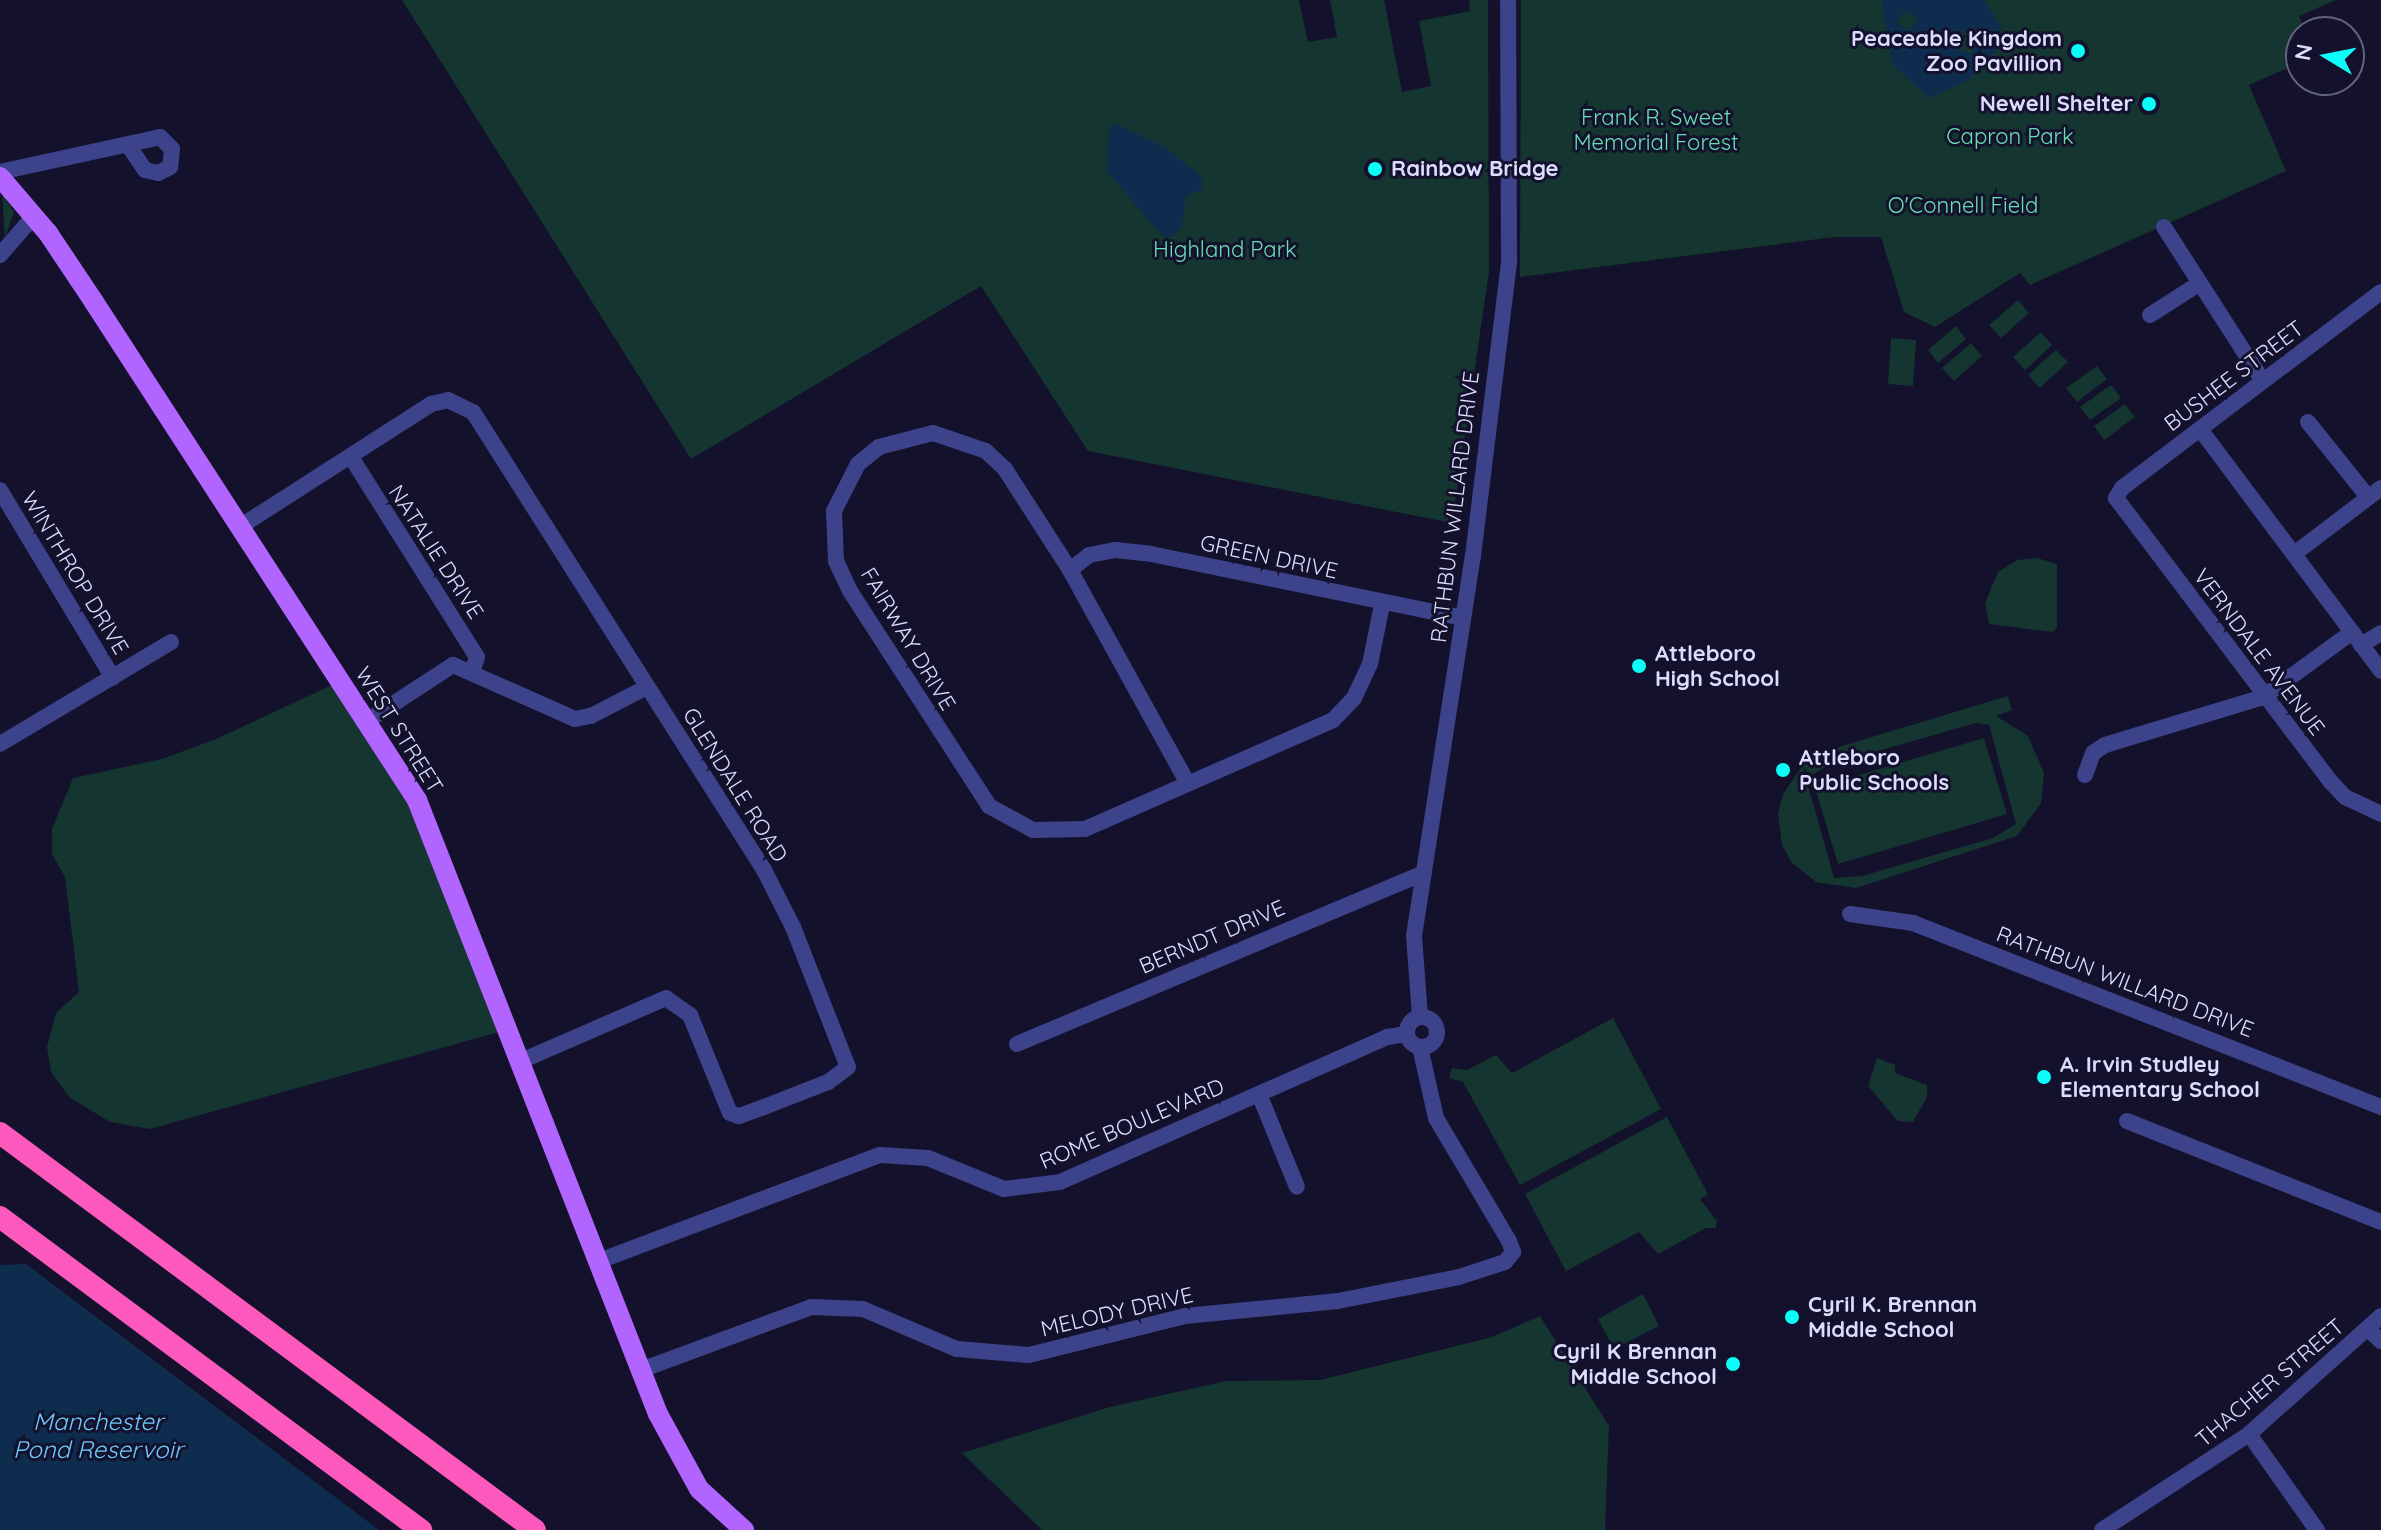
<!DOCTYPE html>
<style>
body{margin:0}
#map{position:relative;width:2381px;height:1530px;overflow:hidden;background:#13112b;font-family:Quicksand,sans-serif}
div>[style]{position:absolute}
.green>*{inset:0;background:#143530}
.water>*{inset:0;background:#0e2d4e}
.minor>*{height:16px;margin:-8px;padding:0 8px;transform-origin:8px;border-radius:8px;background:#3d438a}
.minor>.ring{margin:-8px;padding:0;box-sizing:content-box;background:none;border:16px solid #3d438a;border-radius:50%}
.major>*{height:20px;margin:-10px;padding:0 10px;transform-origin:10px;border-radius:10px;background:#b264fe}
.highway>*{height:22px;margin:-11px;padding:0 11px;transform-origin:11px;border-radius:11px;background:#fd58bb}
.dots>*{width:22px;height:22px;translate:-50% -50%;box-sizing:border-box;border:4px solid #13112b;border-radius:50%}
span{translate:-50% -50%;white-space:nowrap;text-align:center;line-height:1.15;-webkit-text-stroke:6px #13112b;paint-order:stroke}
.poi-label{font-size:22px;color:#dcdcff;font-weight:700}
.right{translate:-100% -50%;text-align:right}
.left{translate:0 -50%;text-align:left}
.park-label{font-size:22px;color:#67e0b3}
.street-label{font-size:22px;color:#dcdcff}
.water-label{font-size:24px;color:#6bcbfe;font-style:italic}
.north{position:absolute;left:2285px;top:16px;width:80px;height:80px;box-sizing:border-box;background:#13112b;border:2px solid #636280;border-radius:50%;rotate:280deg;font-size:22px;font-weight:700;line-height:32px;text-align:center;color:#dcdcff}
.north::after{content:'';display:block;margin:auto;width:28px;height:36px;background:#0afdf8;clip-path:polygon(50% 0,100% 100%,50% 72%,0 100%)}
</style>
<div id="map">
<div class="green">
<i style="clip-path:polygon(402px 0,1299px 0,1308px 42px,1337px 37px,1330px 0,1384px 0,1402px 92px,1431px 86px,1419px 21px,1470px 11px,1469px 0,1488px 0,1489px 272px,1452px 523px,1088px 451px,981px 286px,691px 459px)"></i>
<i style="clip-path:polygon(1521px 0,2336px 0,2299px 16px,2305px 32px,2301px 62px,2249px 85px,2286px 171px,2030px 285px,2020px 273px,1935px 327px,1904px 312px,1881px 237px,1834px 237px,1520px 277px)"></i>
<i style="clip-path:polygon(2px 193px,14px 212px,5px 238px)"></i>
<i style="clip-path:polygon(2018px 300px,2029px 313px,2001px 338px,1989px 325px)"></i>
<i style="clip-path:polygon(1956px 326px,1966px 339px,1938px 363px,1928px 350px)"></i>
<i style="clip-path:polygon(2041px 332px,2052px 345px,2025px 370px,2013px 357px)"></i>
<i style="clip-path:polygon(1891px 338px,1916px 340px,1913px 386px,1888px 384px)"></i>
<i style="clip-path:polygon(1971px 343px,1982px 356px,1954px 381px,1942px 368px)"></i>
<i style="clip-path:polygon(2056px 350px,2068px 362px,2040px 388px,2028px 375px)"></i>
<i style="clip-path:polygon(2097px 366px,2107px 379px,2077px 402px,2066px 388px)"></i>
<i style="clip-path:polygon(2111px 385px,2121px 398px,2090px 420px,2080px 407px)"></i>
<i style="clip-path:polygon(2125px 404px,2135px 417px,2104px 440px,2094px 426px)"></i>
<i style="clip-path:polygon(2037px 558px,2057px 564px,2057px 627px,2053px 632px,1989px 624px,1985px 603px,1998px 572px,2017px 560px)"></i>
<i style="clip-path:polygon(332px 685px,405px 792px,499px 1032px,150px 1129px,110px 1122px,69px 1097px,51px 1072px,47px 1047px,56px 1013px,79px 992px,65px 877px,52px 854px,52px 829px,73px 778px,162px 759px,216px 739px)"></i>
<i style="clip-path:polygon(evenodd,2008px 696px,2012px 710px,1996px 716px,2028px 736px,2044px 773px,2041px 803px,2017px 836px,1856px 888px,1816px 882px,1792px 863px,1782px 845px,1778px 814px,1783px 794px,1801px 768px,1799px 759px,2008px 696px,1976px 723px,1989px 725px,2016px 824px,1993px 838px,1862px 876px,1834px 878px,1806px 778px,1829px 765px,1976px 723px)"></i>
<i style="clip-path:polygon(1984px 738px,2007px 814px,1838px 864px,1815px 788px)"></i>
<i style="clip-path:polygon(1613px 1018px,1661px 1109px,1520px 1185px,1463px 1082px,1449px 1078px,1452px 1068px,1467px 1070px,1496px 1055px,1512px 1073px)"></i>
<i style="clip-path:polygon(1877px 1058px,1895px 1065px,1895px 1073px,1927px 1085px,1927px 1097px,1913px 1122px,1898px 1121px,1868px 1086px)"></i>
<i style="clip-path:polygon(1667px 1117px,1708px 1194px,1700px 1199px,1717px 1221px,1716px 1228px,1706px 1228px,1658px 1254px,1639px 1232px,1566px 1271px,1525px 1194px)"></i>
<i style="clip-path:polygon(1643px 1294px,1659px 1326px,1614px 1349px,1598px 1319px)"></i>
<i style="clip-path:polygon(1540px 1316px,1609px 1426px,1605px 1530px,1042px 1530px,962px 1453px,1110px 1407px,1226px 1381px,1320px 1380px,1492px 1337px)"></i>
</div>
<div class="water">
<i style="clip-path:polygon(evenodd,1881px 0,1984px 0,2001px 26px,1995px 51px,1968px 81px,1929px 98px,1893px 65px,1881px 0,1904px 11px,1917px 18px,1910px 32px,1897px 23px,1904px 11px,1881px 0,1961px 30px,1978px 36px,1971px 54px,1955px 48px,1961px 30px)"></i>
<i style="clip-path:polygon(1115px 123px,1166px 148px,1203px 178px,1201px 190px,1186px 196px,1182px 226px,1175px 235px,1165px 237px,1156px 229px,1107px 171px,1109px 130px)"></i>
<i style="clip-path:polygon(26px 1264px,379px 1530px,0 1530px,0 1265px)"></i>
</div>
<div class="minor">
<i style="left:0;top:172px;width:164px;rotate:-12.3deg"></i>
<i style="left:160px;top:137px;width:17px;rotate:45deg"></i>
<i style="left:172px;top:149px;width:18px;rotate:96deg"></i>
<i style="left:170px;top:167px;width:13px;rotate:153deg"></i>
<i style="left:158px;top:173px;width:13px;rotate:-167deg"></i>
<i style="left:145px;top:170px;width:27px;rotate:-124deg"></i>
<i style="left:2164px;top:227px;width:183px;rotate:57.3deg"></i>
<i style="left:0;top:255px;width:52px;rotate:-48.9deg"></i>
<i style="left:2381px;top:292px;width:325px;rotate:142.9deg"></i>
<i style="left:2122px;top:488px;width:12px;rotate:121deg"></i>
<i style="left:2116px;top:498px;width:356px;rotate:52.9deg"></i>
<i style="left:2331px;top:782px;width:21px;rotate:47deg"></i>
<i style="left:2345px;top:797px;width:40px;rotate:25deg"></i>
<i style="left:2150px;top:315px;width:59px;rotate:-32.6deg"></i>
<i style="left:2308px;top:422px;width:96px;rotate:51.3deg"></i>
<i style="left:2200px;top:429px;width:302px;rotate:53.2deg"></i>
<i style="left:351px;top:457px;width:236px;rotate:57.8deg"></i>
<i style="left:477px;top:657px;width:16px;rotate:108deg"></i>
<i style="left:0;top:490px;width:219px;rotate:59deg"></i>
<i style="left:241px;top:526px;width:226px;rotate:-32.7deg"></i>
<i style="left:431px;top:404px;width:17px;rotate:-13deg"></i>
<i style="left:448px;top:400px;width:28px;rotate:26deg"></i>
<i style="left:473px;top:412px;width:543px;rotate:57.57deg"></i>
<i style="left:764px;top:870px;width:64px;rotate:63deg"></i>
<i style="left:793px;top:927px;width:150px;rotate:68.6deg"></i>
<i style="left:848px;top:1067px;width:25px;rotate:143deg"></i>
<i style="left:828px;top:1082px;width:69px;rotate:158.7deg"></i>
<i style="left:764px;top:1107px;width:27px;rotate:160deg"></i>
<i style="left:739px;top:1116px;width:9px;rotate:-162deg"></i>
<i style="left:730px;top:1113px;width:106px;rotate:-112.2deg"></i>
<i style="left:690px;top:1015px;width:29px;rotate:-145deg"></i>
<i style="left:666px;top:998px;width:158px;rotate:156.5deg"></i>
<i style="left:2294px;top:554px;width:109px;rotate:-37.2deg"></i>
<i style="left:1070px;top:570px;width:24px;rotate:-38deg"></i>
<i style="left:1089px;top:555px;width:26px;rotate:-11deg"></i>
<i style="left:1115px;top:550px;width:36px;rotate:6deg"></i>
<i style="left:1151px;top:554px;width:318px;rotate:11.6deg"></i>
<i style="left:2361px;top:645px;width:23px;rotate:-31deg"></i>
<i style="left:367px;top:721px;width:103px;rotate:-33.1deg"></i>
<i style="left:453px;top:665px;width:133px;rotate:23.9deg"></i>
<i style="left:575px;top:719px;width:16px;rotate:-11deg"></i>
<i style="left:591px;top:716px;width:63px;rotate:-27.4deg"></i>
<i style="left:0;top:744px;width:199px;rotate:-30.8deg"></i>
<i style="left:2085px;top:775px;width:23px;rotate:-70deg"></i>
<i style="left:2093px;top:753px;width:14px;rotate:-34deg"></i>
<i style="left:2105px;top:745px;width:165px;rotate:-16.9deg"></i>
<i style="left:2263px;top:697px;width:110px;rotate:-36.1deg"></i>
<i style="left:1187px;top:782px;width:242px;rotate:-118.9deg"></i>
<i style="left:1070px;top:570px;width:120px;rotate:-122.8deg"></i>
<i style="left:1005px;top:469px;width:26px;rotate:-137deg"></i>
<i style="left:986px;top:451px;width:56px;rotate:-161.2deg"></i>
<i style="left:933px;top:433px;width:56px;rotate:165.5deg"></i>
<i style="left:879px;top:447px;width:27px;rotate:141deg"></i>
<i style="left:858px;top:464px;width:53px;rotate:117.1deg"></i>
<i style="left:834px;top:511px;width:50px;rotate:87.7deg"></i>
<i style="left:836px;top:561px;width:33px;rotate:65deg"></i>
<i style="left:850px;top:591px;width:256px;rotate:57.1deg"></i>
<i style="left:989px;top:806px;width:50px;rotate:28.6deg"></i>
<i style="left:1033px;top:830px;width:52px;rotate:-1.1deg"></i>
<i style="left:1085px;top:829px;width:271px;rotate:-23.7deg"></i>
<i style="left:1333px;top:720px;width:30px;rotate:-46deg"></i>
<i style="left:1354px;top:698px;width:38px;rotate:-65deg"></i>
<i style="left:1370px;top:664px;width:60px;rotate:-78.5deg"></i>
<i style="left:1850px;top:914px;width:64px;rotate:8.1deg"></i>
<i style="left:1913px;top:923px;width:503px;rotate:21.46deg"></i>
<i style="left:1420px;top:1017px;width:81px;rotate:-94.2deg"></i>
<i style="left:1414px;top:936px;width:385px;rotate:-81.2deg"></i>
<i style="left:1473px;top:556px;width:297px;rotate:-83deg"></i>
<i style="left:1509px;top:261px;width:261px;rotate:-90.2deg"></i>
<i class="ring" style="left:1407px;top:1017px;width:14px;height:14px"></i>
<i style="left:1017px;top:1044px;width:441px;rotate:-22.8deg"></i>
<i style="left:1259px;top:1094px;width:100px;rotate:67.8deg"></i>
<i style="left:2127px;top:1121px;width:273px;rotate:21.7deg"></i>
<i style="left:599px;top:1261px;width:300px;rotate:-20.7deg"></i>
<i style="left:880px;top:1155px;width:48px;rotate:3.6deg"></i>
<i style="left:928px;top:1158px;width:82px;rotate:22.2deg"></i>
<i style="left:1004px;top:1189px;width:56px;rotate:-7.1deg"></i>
<i style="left:1060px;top:1182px;width:358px;rotate:-23.9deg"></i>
<i style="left:1387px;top:1037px;width:20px;rotate:-9deg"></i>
<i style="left:2368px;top:1329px;width:18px;rotate:43deg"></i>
<i style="left:641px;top:1370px;width:181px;rotate:-20.3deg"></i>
<i style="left:811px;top:1307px;width:52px;rotate:2.2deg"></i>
<i style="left:863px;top:1309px;width:102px;rotate:23.1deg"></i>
<i style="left:957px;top:1349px;width:72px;rotate:4.8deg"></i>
<i style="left:1029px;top:1355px;width:161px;rotate:-14deg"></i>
<i style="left:1185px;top:1316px;width:154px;rotate:-5.6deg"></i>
<i style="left:1338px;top:1301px;width:123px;rotate:-11.2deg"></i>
<i style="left:1459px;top:1277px;width:48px;rotate:-18.1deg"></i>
<i style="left:1505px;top:1262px;width:13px;rotate:-51deg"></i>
<i style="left:1513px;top:1252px;width:12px;rotate:-110deg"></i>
<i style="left:1509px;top:1241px;width:143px;rotate:-120.7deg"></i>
<i style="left:1436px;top:1118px;width:73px;rotate:-102.7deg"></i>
<i style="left:2249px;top:1434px;width:118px;rotate:54.7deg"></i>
<i style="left:2102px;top:1530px;width:176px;rotate:-33.1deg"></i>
<i style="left:2249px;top:1434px;width:177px;rotate:-41.8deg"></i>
</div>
<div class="major">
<i style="left:0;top:177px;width:74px;rotate:49.4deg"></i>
<i style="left:48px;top:233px;width:83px;rotate:56.3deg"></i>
<i style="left:94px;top:302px;width:594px;rotate:57.03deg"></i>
<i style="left:417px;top:800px;width:660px;rotate:68.57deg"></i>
<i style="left:658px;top:1414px;width:85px;rotate:61.3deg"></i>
<i style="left:699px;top:1489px;width:61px;rotate:42.3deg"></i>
</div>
<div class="highway">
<i style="left:0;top:1133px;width:666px;rotate:36.58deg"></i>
<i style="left:0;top:1217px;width:525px;rotate:36.63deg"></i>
</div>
<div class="dots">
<i style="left:2078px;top:51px;background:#0afdf8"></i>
<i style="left:2149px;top:104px;background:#0afdf8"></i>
<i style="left:1375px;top:169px;background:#0afdf8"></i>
<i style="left:1639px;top:666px;background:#0afdf8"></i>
<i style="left:1783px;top:770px;background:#0afdf8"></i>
<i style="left:2044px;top:1077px;background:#0afdf8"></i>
<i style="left:1792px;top:1317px;background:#0afdf8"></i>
<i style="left:1733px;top:1364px;background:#0afdf8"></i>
</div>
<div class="poi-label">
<span class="right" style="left:2062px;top:51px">Peaceable Kingdom<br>Zoo Pavillion</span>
<span class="right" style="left:2133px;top:104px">Newell Shelter</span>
<span class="left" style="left:1391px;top:169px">Rainbow Bridge</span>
<span class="left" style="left:1655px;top:666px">Attleboro<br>High School</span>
<span class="left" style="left:1799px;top:770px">Attleboro<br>Public Schools</span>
<span class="left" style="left:2060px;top:1077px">A. Irvin Studley<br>Elementary School</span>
<span class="left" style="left:1808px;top:1317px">Cyril K. Brennan<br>Middle School</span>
<span class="right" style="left:1717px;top:1364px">Cyril K Brennan<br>Middle School</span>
</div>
<div class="park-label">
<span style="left:1656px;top:130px">Frank R. Sweet<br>Memorial Forest</span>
<span style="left:2010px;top:137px">Capron Park</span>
<span style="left:1963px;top:206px">O'Connell Field</span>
<span style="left:1225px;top:250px">Highland Park</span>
</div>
<div class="street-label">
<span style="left:2234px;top:376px;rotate:-37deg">BUSHEE STREET</span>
<span style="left:1455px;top:507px;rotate:-83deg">RATHBUN WILLARD DRIVE</span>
<span style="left:436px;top:552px;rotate:57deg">NATALIE DRIVE</span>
<span style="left:1269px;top:557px;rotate:12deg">GREEN DRIVE</span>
<span style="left:75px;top:573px;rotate:59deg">WINTHROP DRIVE</span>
<span style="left:908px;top:639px;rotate:59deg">FAIRWAY DRIVE</span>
<span style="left:2259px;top:652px;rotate:53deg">VERNDALE AVENUE</span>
<span style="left:399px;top:730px;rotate:58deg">WEST STREET</span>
<span style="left:735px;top:785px;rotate:58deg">GLENDALE ROAD</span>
<span style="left:1212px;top:937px;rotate:-23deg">BERNDT DRIVE</span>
<span style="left:2125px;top:982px;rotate:21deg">RATHBUN WILLARD DRIVE</span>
<span style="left:1132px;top:1124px;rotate:-23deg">ROME BOULEVARD</span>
<span style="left:1117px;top:1312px;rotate:-13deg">MELODY DRIVE</span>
<span style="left:2270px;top:1383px;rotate:-40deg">THACHER STREET</span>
</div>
<div class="water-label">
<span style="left:98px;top:1436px">Manchester<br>Pond Reservoir</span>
</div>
<div class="north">N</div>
</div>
